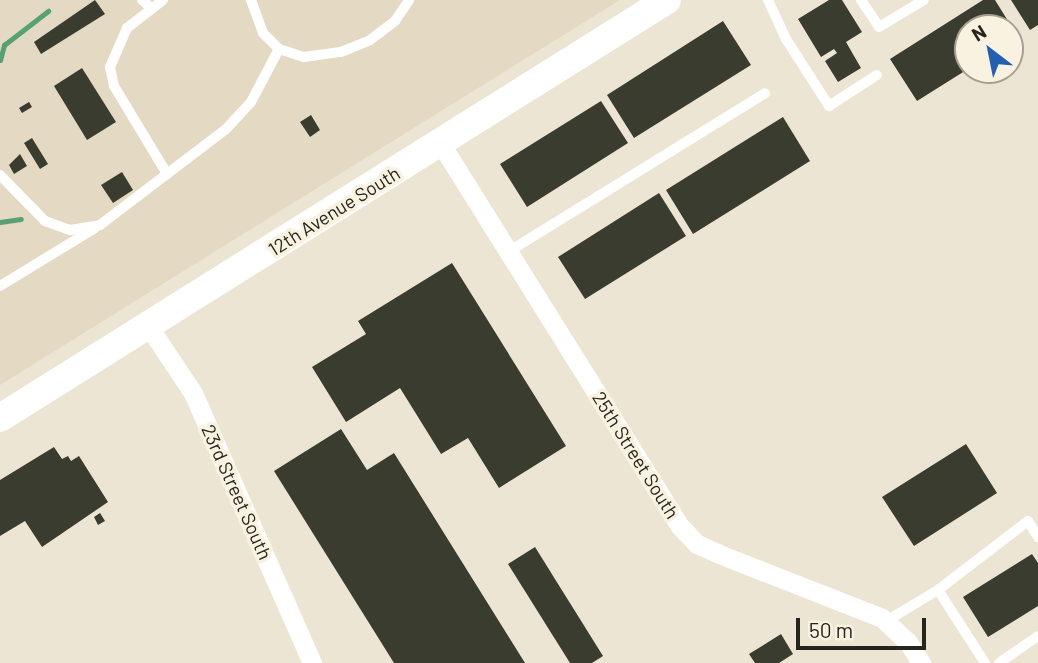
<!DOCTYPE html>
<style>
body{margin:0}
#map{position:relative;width:1038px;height:663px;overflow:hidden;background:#ece5d4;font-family:Barlow,sans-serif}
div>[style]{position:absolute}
.built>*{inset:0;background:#e4d9c3}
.stream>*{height:5px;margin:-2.5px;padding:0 2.5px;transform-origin:2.5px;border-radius:2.5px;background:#57a172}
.building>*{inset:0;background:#393c2f}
.lane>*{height:10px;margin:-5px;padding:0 5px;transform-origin:5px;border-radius:5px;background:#fff}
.street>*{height:19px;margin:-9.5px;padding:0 9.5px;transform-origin:9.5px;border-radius:9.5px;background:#fff}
.secondary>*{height:28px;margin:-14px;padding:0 14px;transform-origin:14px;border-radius:14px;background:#fff}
span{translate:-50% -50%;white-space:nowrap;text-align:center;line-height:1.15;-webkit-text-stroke:7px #f9f2e1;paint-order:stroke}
.street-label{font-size:19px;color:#27241e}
.north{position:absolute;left:954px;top:14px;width:70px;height:70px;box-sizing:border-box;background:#f9f2e1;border:2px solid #a5a093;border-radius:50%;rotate:328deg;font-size:19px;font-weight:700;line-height:28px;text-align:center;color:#27241e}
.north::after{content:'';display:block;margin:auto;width:24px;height:32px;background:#235eb0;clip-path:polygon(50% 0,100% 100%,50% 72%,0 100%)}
.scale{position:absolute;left:796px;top:618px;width:130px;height:32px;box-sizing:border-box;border:4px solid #27241e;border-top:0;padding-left:9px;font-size:21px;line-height:24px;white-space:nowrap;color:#27241e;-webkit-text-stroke:5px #f9f2e1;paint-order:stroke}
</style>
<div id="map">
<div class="built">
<i style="clip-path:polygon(0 0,620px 0,0 385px)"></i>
</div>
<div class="stream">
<i style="left:0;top:60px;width:16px;rotate:-75deg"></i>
<i style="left:4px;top:45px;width:56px;rotate:-37.7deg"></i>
<i style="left:0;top:222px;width:21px;rotate:-8deg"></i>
</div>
<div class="building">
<i style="clip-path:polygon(95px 0,105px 14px,41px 54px,34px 42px)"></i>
<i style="clip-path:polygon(829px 0,842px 0,862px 32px,846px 42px,861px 68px,838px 82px,825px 61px,837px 53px,834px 49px,821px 57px,798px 19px)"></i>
<i style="clip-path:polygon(983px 0,995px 0,1018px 37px,1010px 43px,1010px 28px,968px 28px,968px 69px,917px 101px,890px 59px)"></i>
<i style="clip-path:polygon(1011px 0,1038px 0,1038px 25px,1030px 30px)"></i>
<i style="clip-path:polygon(723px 21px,751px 65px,634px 138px,607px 95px)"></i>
<i style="clip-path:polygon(82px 68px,116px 122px,87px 140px,54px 86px)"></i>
<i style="clip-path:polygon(601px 101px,628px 143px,527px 207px,500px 164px)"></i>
<i style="clip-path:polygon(29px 102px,32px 107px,22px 113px,19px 108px)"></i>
<i style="clip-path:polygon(311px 115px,320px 130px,310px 137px,300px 122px)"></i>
<i style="clip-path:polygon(783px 117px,810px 161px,693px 234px,666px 190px)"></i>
<i style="clip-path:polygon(32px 138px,48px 164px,40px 169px,24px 143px)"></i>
<i style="clip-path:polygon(20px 154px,27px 166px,14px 174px,9px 165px)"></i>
<i style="clip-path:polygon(122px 172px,133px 190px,113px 203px,101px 185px)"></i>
<i style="clip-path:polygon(659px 193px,686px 236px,585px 299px,558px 257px)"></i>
<i style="clip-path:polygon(452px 263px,566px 446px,499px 488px,468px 438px,441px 454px,400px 388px,346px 422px,312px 367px,366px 334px,358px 321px)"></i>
<i style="clip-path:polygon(341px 429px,367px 470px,394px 453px,525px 663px,394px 663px,274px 471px)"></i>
<i style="clip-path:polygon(966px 444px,997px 493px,914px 546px,882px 497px)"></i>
<i style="clip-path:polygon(54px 447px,62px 459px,68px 456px,71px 461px,79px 456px,108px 502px,42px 547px,25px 521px,0 536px,0 480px)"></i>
<i style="clip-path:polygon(100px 513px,105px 521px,98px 525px,94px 517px)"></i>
<i style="clip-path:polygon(535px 547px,603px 656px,592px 663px,570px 663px,508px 564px)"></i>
<i style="clip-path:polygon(1032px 554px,1038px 563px,1038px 606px,988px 637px,963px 597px)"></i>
<i style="clip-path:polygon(781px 634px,793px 654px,779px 663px,755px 663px,749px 654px)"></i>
</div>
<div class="lane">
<i style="left:142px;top:0;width:11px;rotate:41deg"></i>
<i style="left:163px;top:0;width:46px;rotate:142.1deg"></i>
<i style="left:127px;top:28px;width:43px;rotate:113.6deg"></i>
<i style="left:110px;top:67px;width:19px;rotate:78deg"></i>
<i style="left:114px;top:86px;width:103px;rotate:58.9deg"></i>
<i style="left:251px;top:0;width:35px;rotate:70deg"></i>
<i style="left:263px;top:33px;width:23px;rotate:45deg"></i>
<i style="left:279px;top:49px;width:26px;rotate:18deg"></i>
<i style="left:304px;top:57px;width:37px;rotate:-8deg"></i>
<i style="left:341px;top:52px;width:31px;rotate:-22deg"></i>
<i style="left:370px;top:40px;width:31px;rotate:-37deg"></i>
<i style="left:395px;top:21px;width:25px;rotate:-56deg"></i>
<i style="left:768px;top:0;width:43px;rotate:65.2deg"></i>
<i style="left:786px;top:39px;width:80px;rotate:57.3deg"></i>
<i style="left:829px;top:106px;width:57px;rotate:-32.9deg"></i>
<i style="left:861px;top:0;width:32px;rotate:56deg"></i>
<i style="left:879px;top:27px;width:52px;rotate:-31deg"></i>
<i style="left:0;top:175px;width:64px;rotate:45.6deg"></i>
<i style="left:45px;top:221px;width:27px;rotate:20deg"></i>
<i style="left:70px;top:230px;width:30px;rotate:-9deg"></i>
<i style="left:100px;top:225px;width:158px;rotate:-37.3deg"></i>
<i style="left:226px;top:129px;width:37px;rotate:-47deg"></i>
<i style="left:251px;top:102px;width:60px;rotate:-62.2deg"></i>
<i style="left:508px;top:252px;width:302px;rotate:-31.7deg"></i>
<i style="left:0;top:286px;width:111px;rotate:-31.4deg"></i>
<i style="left:938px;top:590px;width:113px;rotate:-37.5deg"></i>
<i style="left:1028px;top:521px;width:19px;rotate:58deg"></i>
<i style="left:886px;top:621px;width:61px;rotate:-30.8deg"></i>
<i style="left:938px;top:590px;width:87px;rotate:57.2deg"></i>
<i style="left:999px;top:663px;width:47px;rotate:-34.7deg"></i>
</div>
<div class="street">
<i style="left:441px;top:144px;width:451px;rotate:58deg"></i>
<i style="left:680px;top:526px;width:25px;rotate:47deg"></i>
<i style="left:697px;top:544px;width:24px;rotate:24deg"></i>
<i style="left:719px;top:554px;width:175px;rotate:21.4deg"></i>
<i style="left:882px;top:618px;width:35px;rotate:43deg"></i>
<i style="left:908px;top:642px;width:25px;rotate:58deg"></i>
<i style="left:149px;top:327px;width:79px;rotate:56.3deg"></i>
<i style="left:193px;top:393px;width:295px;rotate:66.2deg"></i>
</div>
<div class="secondary">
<i style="left:0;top:418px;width:787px;rotate:-32.07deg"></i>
</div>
<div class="street-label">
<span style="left:334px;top:211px;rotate:-32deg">12th Avenue South</span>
<span style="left:636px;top:455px;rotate:58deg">25th Street South</span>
<span style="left:237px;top:492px;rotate:66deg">23rd Street South</span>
</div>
<div class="north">N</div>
<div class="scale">50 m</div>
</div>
